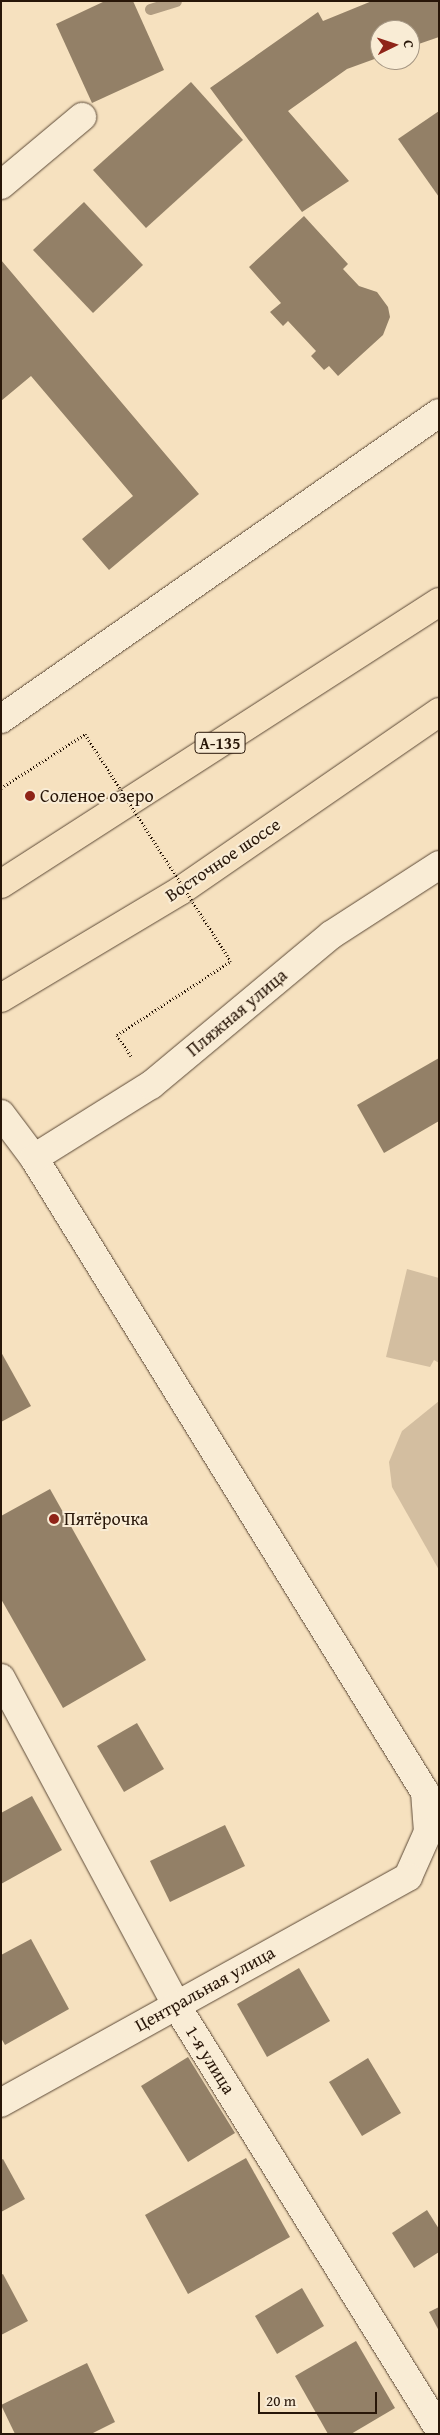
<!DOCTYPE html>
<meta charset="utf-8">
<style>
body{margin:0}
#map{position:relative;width:440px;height:2435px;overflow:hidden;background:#f6e1bf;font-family:"Gentium Book Plus",serif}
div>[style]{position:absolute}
.green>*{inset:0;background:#d3bea0}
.stream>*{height:11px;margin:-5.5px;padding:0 5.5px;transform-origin:5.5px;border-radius:5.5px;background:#b09c81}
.building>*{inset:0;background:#938067}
.path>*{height:3px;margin-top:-1.5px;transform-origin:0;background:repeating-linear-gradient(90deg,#281608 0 1px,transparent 0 3.5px)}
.roads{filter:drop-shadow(0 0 1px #5c4936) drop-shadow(0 0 1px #5c4936)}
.minor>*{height:28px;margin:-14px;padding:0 14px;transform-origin:14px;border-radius:14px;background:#f9ecd5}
.highway>*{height:28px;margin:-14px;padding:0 14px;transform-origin:14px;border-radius:14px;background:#f6e1bf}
.path-bridge>*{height:3px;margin-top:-1.5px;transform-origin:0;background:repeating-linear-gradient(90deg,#281608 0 1px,transparent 0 3.5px)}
.dots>*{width:14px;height:14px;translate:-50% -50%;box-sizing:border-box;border:2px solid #f9ecd5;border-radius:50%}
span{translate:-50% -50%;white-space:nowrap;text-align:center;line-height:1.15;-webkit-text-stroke:4px #f9ecd5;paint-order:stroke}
.shield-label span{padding:1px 4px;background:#f9ecd5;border:1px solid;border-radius:4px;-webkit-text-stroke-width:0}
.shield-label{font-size:16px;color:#281608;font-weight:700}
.poi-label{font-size:18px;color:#281608}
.left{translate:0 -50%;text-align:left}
.street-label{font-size:18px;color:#281608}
.frame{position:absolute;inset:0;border:2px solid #281608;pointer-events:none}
.north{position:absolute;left:370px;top:20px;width:50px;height:50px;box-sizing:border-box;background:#f9ecd5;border:1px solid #a59683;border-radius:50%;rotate:86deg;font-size:14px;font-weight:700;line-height:20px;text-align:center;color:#281608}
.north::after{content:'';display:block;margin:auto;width:18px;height:22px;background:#8f2418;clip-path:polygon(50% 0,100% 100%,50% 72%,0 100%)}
.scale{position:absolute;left:258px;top:2392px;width:119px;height:22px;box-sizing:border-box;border:2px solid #281608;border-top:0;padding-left:6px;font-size:15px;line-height:18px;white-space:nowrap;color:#281608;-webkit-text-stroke:4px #f9ecd5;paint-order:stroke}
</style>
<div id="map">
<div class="green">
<i style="clip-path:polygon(407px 1269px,439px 1278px,439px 1363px,434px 1360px,430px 1367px,386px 1357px)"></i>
<i style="clip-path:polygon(439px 1401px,439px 1570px,392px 1487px,389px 1462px,402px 1431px)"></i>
</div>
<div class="stream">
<i style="left:150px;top:9px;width:27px;rotate:-17deg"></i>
</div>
<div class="building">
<i style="clip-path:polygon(105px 1px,133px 1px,164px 70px,92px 103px,56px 24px)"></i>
<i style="clip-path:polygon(372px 1px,439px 1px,439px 37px,410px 47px,410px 30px,380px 30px,380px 57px,347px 69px,288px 111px,349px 181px,302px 212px,210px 88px,318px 12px,323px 21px)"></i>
<i style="clip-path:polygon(191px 82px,243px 140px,146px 228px,93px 170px)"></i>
<i style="clip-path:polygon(439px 111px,439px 197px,398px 139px)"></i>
<i style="clip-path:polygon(84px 202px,143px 265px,93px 313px,33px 250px)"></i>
<i style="clip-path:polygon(304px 216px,348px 264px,343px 269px,359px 286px,377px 292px,388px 307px,390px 317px,383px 335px,338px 376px,329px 366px,324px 370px,311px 356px,316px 351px,288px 321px,283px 326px,270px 312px,281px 303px,249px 267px)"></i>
<i style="clip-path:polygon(1px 260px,199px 494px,109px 570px,82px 539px,133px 496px,31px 376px,1px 401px)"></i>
<i style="clip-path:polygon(439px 1058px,439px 1121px,384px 1153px,357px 1105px)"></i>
<i style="clip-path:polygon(1px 1352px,31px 1406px,1px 1422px)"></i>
<i style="clip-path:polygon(50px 1489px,146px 1660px,63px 1708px,1px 1599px,1px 1516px)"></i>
<i style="clip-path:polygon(137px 1723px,164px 1769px,124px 1792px,97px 1746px)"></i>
<i style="clip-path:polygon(32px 1796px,62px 1850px,1px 1884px,1px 1813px)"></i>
<i style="clip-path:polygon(225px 1825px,245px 1866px,170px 1902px,150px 1861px)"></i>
<i style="clip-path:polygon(31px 1939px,69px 2009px,5px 2045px,1px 2038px,1px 1955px)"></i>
<i style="clip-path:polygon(299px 1968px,330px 2021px,267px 2057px,237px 2004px)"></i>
<i style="clip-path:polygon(188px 2057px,235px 2133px,188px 2162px,141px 2086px)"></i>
<i style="clip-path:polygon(368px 2058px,401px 2113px,362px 2136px,329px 2082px)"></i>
<i style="clip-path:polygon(246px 2158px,290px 2237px,188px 2294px,145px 2215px)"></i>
<i style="clip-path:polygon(3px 2159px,25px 2199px,1px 2212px,1px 2160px)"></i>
<i style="clip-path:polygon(427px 2210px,439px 2229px,439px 2252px,414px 2268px,392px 2233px)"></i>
<i style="clip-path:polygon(3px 2274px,28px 2321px,1px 2335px,1px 2275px)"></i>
<i style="clip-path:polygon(302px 2288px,324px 2326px,277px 2354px,255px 2316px)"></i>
<i style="clip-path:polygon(439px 2307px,439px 2331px,429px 2312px)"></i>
<i style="clip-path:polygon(356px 2341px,395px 2408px,351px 2434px,328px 2434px,295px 2376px)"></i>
<i style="clip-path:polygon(87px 2363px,115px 2422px,91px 2434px,15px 2434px,1px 2405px)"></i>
</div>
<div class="path">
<i style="left:1px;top:788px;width:100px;rotate:-32.7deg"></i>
<i style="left:131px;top:1056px;width:25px;rotate:-124deg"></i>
<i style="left:117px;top:1035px;width:136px;rotate:-33deg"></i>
</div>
<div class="roads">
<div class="minor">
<i style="left:1px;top:185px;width:106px;rotate:-40deg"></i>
<i style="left:1px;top:719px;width:534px;rotate:-34.94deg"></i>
<i style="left:1px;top:1114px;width:55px;rotate:53.1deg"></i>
<i style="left:34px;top:1158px;width:745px;rotate:58.34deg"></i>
<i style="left:425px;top:1792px;width:40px;rotate:85.7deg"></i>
<i style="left:428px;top:1832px;width:49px;rotate:114deg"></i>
<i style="left:408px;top:1877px;width:466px;rotate:151deg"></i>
<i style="left:34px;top:1158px;width:138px;rotate:-32deg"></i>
<i style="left:151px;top:1085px;width:234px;rotate:-39.8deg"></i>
<i style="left:331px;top:935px;width:129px;rotate:-32.9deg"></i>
<i style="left:1px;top:1678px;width:371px;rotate:61.8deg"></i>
<i style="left:176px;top:2005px;width:500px;rotate:58.2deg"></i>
</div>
<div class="highway">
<i style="left:1px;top:884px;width:521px;rotate:-32.77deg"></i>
<i style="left:1px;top:998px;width:209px;rotate:-30.9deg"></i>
<i style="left:180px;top:891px;width:315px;rotate:-34.6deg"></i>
</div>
</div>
<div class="path-bridge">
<i style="left:85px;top:734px;width:270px;rotate:57.3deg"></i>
</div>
<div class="dots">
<i style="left:30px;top:796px;background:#8f2418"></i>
<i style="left:54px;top:1519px;background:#8f2418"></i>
</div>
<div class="shield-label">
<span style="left:220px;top:743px">А-135</span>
</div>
<div class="poi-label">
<span class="left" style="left:40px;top:796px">Соленое озеро</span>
<span class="left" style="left:64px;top:1519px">Пятёрочка</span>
</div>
<div class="street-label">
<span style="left:223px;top:860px;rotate:-34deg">Восточное шоссе</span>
<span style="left:237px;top:1013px;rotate:-40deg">Пляжная улица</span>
<span style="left:205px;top:1989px;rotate:-29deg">Центральная улица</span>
<span style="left:210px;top:2060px;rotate:58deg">1-я улица</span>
</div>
<div class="frame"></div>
<div class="north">С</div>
<div class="scale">20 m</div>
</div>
